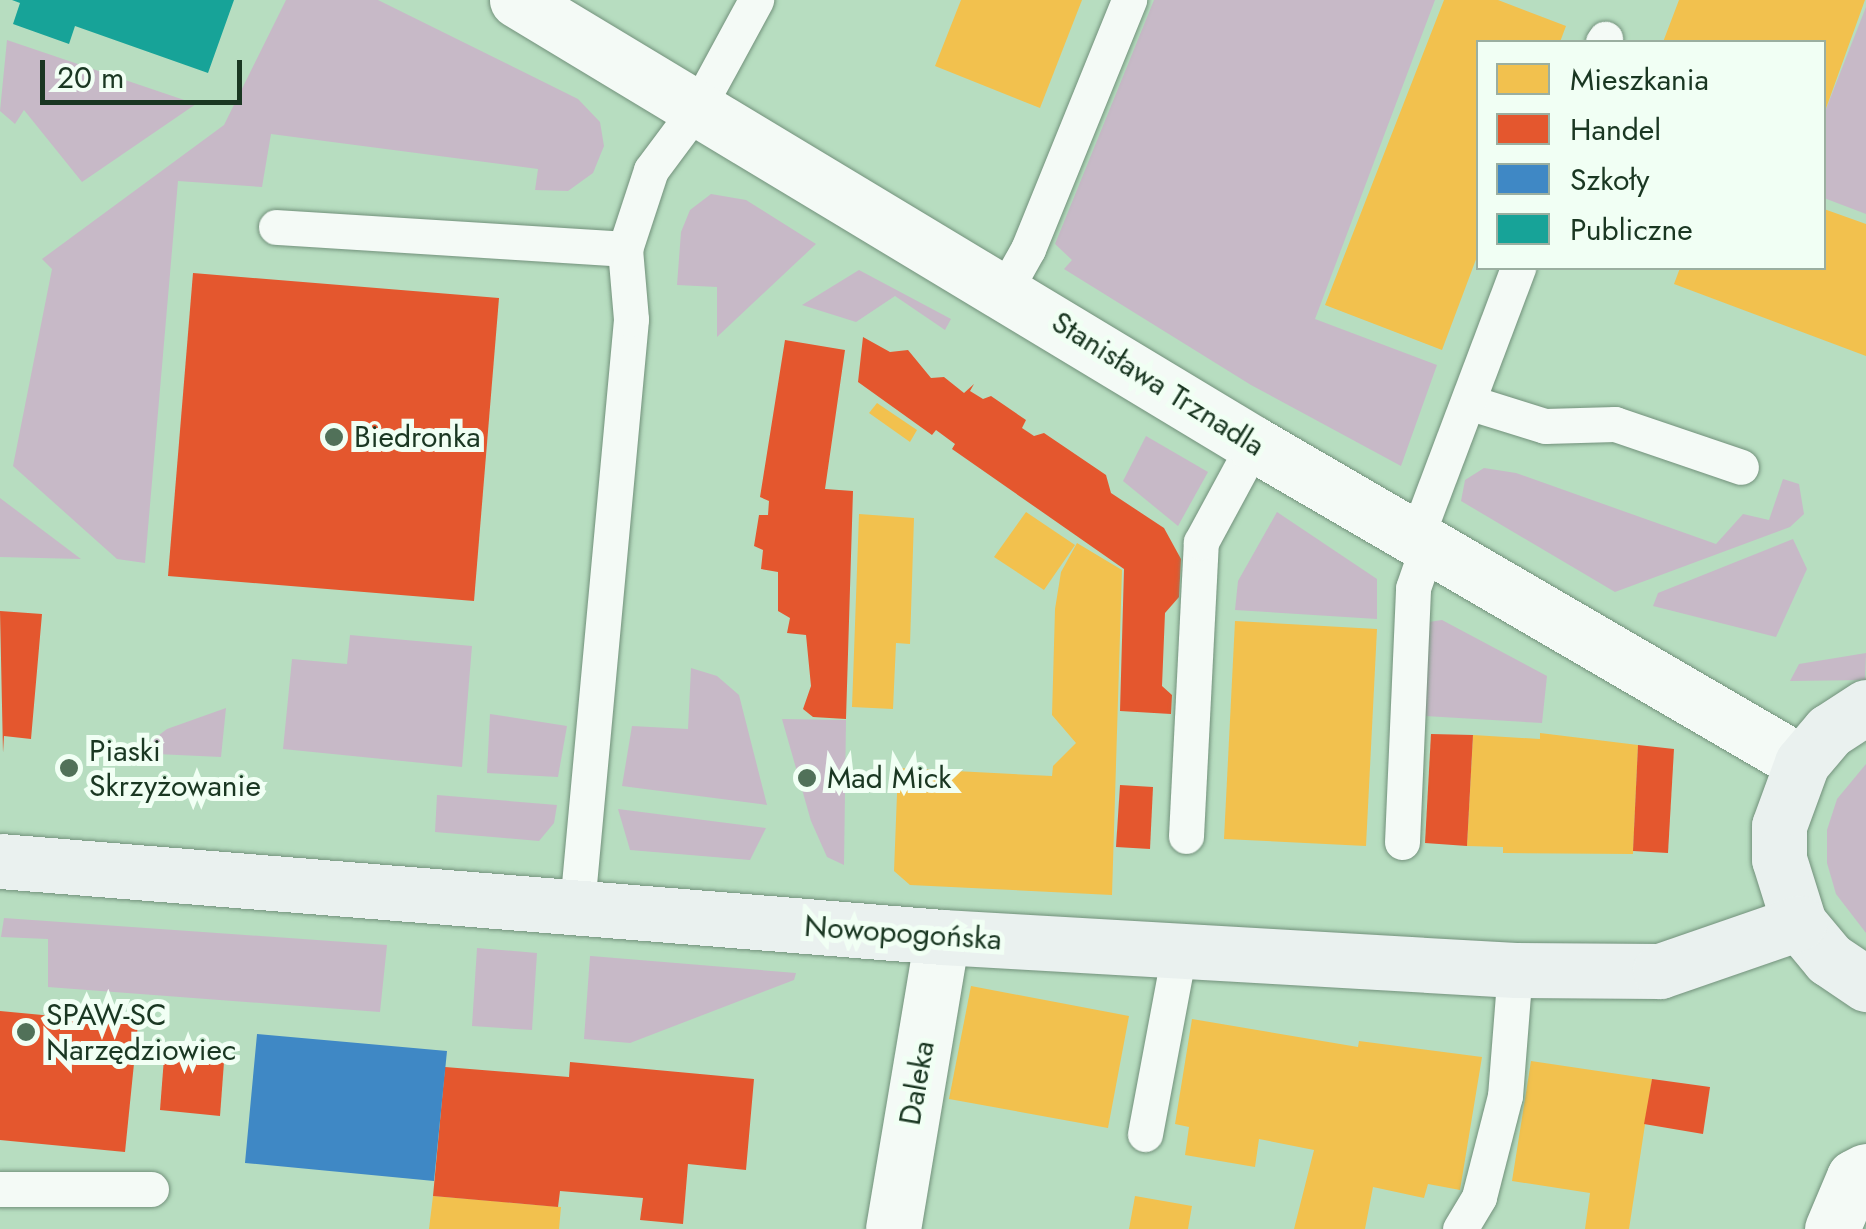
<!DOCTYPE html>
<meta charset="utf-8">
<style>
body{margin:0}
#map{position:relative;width:1866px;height:1229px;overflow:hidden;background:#b7ddc0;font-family:Jost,sans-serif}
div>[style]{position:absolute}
.green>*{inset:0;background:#c7b9c7}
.homes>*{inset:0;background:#f2c14e}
.shops>*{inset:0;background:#e4572e}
.schools>*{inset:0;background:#3f88c5}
.public>*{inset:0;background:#17a398}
.roads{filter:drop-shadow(0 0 2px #72917b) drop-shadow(0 0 2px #72917b)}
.lane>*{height:35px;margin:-17.5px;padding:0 17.5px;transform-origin:17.5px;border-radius:17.5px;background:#f4faf6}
.street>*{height:55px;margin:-27.5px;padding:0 27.5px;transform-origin:27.5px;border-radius:27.5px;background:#f4faf6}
.secondary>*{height:55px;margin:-27.5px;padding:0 27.5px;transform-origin:27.5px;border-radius:27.5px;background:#eaf1ef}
.dots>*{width:28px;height:28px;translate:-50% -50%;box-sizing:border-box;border:5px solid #f1fff4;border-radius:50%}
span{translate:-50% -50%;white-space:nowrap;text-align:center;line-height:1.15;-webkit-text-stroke:10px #f1fff4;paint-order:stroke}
.street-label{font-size:30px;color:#1a3722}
.poi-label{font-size:30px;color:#1a3722}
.left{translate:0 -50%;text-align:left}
.legend{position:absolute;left:1476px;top:40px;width:350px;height:230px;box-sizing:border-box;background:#f1fff4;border:2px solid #9bafa0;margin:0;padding:12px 18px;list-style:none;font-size:30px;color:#1a3722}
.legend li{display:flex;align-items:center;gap:20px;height:50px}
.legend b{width:50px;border:2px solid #9bafa0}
.scale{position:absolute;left:40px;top:60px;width:202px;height:45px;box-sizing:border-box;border:5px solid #1a3722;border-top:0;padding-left:12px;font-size:30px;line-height:35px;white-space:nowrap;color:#1a3722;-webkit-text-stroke:8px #f1fff4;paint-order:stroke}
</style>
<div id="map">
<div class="green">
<i style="clip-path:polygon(286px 0,378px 0,578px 99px,600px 122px,604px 146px,593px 173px,568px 191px,535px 190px,538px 169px,271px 134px,262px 187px,178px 181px,145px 563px,117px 559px,13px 466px,52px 269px,42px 259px,224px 125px)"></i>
<i style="clip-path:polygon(1154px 0,1435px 0,1315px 319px,1437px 365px,1401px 466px,1251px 385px,1064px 269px,1072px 260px,1055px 244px)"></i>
<i style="clip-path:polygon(1866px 7px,1866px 214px,1824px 198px,1824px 114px)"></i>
<i style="clip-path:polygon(7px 40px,196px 104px,82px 182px,24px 110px,15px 124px,0 111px)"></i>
<i style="clip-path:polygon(711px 194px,746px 200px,816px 244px,717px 337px,717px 287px,677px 285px,681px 232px,690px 210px)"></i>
<i style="clip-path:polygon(859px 270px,951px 319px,945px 330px,895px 296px,856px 322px,802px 305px)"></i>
<i style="clip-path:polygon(1146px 436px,1208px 472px,1178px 526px,1123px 481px)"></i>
<i style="clip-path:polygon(1484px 468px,1516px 473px,1716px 544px,1743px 514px,1769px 520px,1783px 479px,1799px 484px,1804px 514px,1790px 527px,1615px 592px,1461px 501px,1465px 480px)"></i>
<i style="clip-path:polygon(0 498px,81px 559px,0 557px)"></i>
<i style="clip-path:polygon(1277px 512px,1377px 579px,1377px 619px,1235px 610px,1238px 581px)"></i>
<i style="clip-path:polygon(1793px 539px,1807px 569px,1776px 637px,1653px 606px,1658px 593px)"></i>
<i style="clip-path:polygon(1442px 620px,1547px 676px,1542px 723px,1425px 716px,1429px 622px)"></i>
<i style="clip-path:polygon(350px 635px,472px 646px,462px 767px,283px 749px,292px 659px,347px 664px)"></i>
<i style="clip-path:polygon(1866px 653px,1865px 680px,1790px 681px,1799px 664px)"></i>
<i style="clip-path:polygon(691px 668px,717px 676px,739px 695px,767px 805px,622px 786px,632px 726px,688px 729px)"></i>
<i style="clip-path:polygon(226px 708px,221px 757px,135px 753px,167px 729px)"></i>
<i style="clip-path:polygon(490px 714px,567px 726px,558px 777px,487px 773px)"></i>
<i style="clip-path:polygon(782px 719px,846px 720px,844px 865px,827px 857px,811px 821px)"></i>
<i style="clip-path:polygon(1866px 764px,1866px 933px,1836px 894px,1827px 863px,1827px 830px,1837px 799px)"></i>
<i style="clip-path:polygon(437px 795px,557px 805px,554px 823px,539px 841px,435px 832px)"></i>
<i style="clip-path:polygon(618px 809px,766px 828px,750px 860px,630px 850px)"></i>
<i style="clip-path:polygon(4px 918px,387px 945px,380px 1012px,48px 987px,48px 939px,1px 937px)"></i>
<i style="clip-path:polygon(477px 948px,537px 953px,532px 1030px,472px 1026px)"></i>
<i style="clip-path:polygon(590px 956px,591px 956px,796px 973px,794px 980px,630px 1043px,584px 1039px)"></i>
</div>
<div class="homes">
<i style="clip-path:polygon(961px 0,1082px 0,1040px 108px,935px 66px)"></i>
<i style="clip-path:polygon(1444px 0,1498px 0,1566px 26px,1560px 42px,1478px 42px,1478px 254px,1442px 350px,1325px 305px)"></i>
<i style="clip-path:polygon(1679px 0,1865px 0,1824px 114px,1824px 42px,1663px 42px)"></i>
<i style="clip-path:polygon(1824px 209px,1866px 224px,1866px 356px,1674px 284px,1680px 268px,1824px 268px)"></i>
<i style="clip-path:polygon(877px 403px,917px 430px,910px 442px,869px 413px)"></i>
<i style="clip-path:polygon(1026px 512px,1075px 545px,1044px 590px,994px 557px)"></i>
<i style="clip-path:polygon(859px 514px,914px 518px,910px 644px,896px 643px,893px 709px,852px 707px)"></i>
<i style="clip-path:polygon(1077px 543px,1122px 570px,1112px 895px,910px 885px,894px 871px,898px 768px,1052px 776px,1053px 766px,1076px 743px,1052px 715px,1055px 609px,1061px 572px)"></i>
<i style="clip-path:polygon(1235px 621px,1377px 629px,1366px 846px,1224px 839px)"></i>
<i style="clip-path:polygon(1540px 733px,1638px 745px,1633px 854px,1503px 853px,1503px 847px,1467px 846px,1473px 735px,1540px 739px)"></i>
<i style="clip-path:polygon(971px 986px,1129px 1016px,1108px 1128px,949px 1099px)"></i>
<i style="clip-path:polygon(1192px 1019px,1358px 1047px,1359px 1041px,1482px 1057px,1460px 1190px,1428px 1184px,1424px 1198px,1373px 1187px,1365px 1229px,1294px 1229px,1314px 1150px,1259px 1139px,1255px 1167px,1185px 1155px,1189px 1127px,1175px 1124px)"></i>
<i style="clip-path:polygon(1531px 1061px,1652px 1079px,1629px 1229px,1585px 1229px,1590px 1193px,1512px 1181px)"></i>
<i style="clip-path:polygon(433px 1196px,561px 1207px,559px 1229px,429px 1229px)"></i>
<i style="clip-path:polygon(1135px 1196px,1192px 1206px,1188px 1229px,1129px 1229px)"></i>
</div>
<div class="shops">
<i style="clip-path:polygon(193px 273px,499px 298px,474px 601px,168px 576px)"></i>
<i style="clip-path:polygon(863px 337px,890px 352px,908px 350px,931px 378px,944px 377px,964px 393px,974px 384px,970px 391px,983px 399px,991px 396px,1026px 420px,1022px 428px,1034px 436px,1044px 433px,1106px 475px,1111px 493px,1164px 528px,1181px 559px,1179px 597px,1165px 613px,1162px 686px,1172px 695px,1171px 714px,1120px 711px,1124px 569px,952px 449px,955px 444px,936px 430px,932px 435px,858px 382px)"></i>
<i style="clip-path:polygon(785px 340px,845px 350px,825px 489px,853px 491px,846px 719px,813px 717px,803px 709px,811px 686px,806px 635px,787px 633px,790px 618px,778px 611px,778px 572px,761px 569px,763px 550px,754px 546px,759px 515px,768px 515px,769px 501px,760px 497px)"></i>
<i style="clip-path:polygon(0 611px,42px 614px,31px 739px,4px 736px,3px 753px)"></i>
<i style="clip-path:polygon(1431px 734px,1473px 735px,1467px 846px,1425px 843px)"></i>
<i style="clip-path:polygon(1638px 745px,1674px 749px,1668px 853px,1633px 851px)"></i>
<i style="clip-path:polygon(1120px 785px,1153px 787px,1150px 849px,1116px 847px)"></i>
<i style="clip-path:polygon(0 1011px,138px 1024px,125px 1152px,0 1140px)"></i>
<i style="clip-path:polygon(164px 1058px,224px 1062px,220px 1116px,160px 1110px)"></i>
<i style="clip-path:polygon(570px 1062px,754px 1079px,746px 1170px,688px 1164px,683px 1224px,640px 1220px,643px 1198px,560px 1191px,558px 1207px,433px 1196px,445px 1067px,569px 1077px)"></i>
<i style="clip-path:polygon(1652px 1079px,1710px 1087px,1703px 1134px,1644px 1124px)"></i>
</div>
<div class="schools">
<i style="clip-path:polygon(257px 1034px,447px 1051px,434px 1181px,245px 1163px)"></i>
</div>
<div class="public">
<i style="clip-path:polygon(234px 0,208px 73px,75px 26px,69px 44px,13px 24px,20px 3px,12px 0)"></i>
</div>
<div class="roads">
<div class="lane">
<i style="left:1603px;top:42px;width:4px;rotate:-56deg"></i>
<i style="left:276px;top:227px;width:350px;rotate:3.6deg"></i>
<i style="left:1005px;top:290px;width:47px;rotate:-60.7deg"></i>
<i style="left:1028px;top:249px;width:269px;rotate:-67.9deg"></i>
<i style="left:1468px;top:402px;width:81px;rotate:17.3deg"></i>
<i style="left:1545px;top:426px;width:70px;rotate:-1.6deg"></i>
<i style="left:1615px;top:424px;width:133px;rotate:18.8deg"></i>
<i style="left:1416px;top:538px;width:289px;rotate:-69.3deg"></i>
<i style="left:1186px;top:836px;width:294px;rotate:-87.1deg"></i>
<i style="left:1201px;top:542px;width:111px;rotate:-61.6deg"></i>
<i style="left:1402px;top:842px;width:254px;rotate:-87.5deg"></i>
<i style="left:1413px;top:588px;width:46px;rotate:-70.8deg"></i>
<i style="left:577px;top:906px;width:589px;rotate:-84.74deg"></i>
<i style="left:631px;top:319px;width:70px;rotate:-94.9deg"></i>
<i style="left:625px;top:249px;width:83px;rotate:-71.8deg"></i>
<i style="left:651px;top:170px;width:79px;rotate:-53.3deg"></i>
<i style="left:698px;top:107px;width:122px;rotate:-61.5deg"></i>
<i style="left:1145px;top:1134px;width:184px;rotate:-79.4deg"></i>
<i style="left:0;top:1189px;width:151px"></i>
<i style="left:1460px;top:1229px;width:37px;rotate:-59deg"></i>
<i style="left:1479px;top:1197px;width:104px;rotate:-75.6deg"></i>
<i style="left:1505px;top:1096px;width:126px;rotate:-85.5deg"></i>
</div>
<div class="street">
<i style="left:517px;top:0;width:860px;rotate:31.07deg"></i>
<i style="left:1254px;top:444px;width:634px;rotate:30.2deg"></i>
<i style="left:893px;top:1229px;width:296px;rotate:-80.5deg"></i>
<i style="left:1832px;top:1229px;width:56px;rotate:-67.1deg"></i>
<i style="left:1854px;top:1177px;width:13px;rotate:-27deg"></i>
</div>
<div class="secondary">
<i style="left:1866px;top:707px;width:44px;rotate:147deg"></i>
<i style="left:1829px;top:731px;width:42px;rotate:130.2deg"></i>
<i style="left:1802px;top:763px;width:67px;rotate:110.1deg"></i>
<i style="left:1779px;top:826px;width:33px;rotate:90deg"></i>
<i style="left:1779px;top:859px;width:67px;rotate:72.6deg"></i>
<i style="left:1799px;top:923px;width:47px;rotate:50.2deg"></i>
<i style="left:1829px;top:959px;width:45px;rotate:34deg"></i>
<i style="left:0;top:861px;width:945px;rotate:4.61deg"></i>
<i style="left:942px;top:937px;width:574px;rotate:3.3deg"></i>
<i style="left:1515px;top:970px;width:145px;rotate:0.4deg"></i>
<i style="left:1660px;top:971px;width:147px;rotate:-19.1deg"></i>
</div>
</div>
<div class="dots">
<i style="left:334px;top:437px;background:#517159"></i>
<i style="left:69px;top:768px;background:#517159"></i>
<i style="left:807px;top:778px;background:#517159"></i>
<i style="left:26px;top:1032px;background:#517159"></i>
</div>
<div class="street-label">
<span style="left:1158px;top:384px;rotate:32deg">Stanisława Trznadla</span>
<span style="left:903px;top:933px;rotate:4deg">Nowopogońska</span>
<span style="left:917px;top:1083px;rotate:-80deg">Daleka</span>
</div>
<div class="poi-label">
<span class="left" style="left:354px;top:437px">Biedronka</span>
<span class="left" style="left:89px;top:768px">Piaski<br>Skrzyżowanie</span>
<span class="left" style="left:827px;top:778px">Mad Mick</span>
<span class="left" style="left:46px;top:1032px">SPAW-SC<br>Narzędziowiec</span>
</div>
<ul class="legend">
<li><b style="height:28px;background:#f2c14e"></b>Mieszkania</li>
<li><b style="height:28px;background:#e4572e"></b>Handel</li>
<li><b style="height:28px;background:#3f88c5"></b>Szkoły</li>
<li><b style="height:28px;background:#17a398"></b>Publiczne</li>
</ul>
<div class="scale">20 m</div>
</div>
